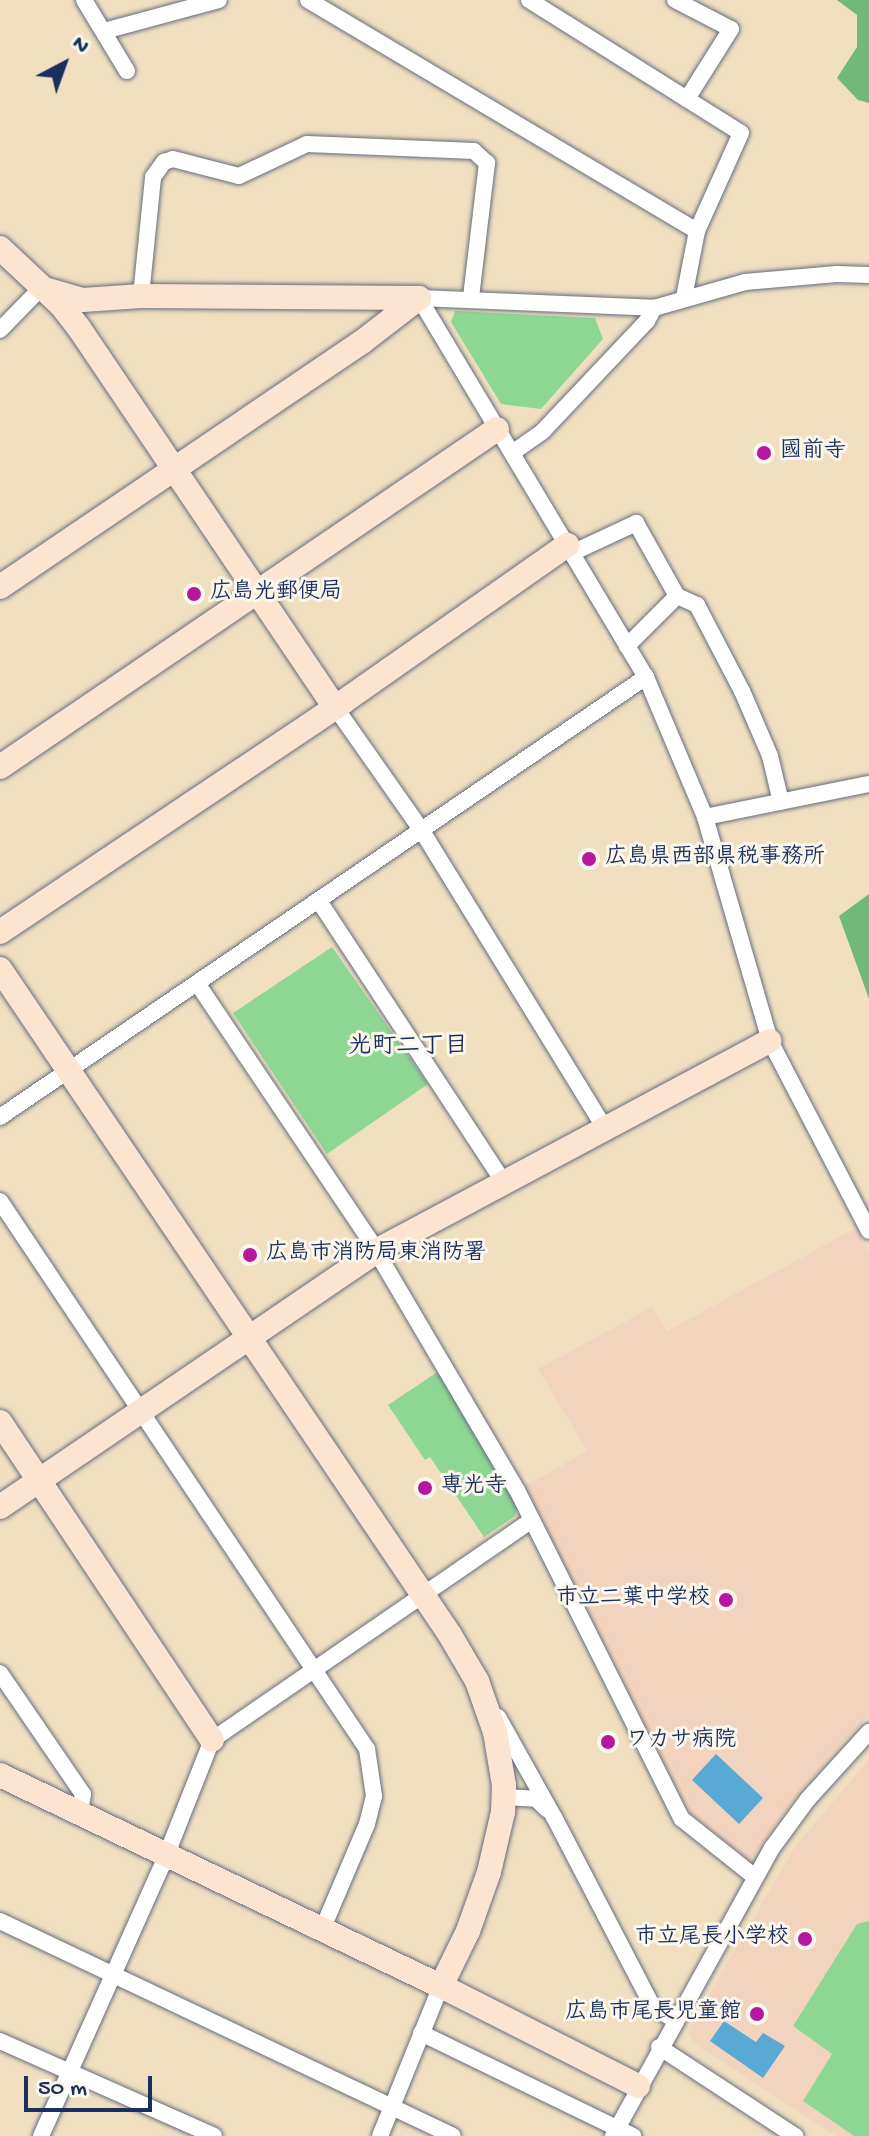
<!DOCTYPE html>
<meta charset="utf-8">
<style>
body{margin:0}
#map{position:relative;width:869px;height:2136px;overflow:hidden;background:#f0e0c0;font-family:"Gochi Hand","Klee One",sans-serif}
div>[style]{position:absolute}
.built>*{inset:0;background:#f2d4be}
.green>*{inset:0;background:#8ed793}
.forest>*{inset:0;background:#72b87d}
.water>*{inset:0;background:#58a9d3}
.roads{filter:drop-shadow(0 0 2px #666d80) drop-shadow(0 0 2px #666d80)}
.street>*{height:16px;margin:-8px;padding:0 8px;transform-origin:8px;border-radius:8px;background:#fff}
.secondary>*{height:24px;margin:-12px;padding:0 12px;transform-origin:12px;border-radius:12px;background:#fce5d0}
.dots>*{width:22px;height:22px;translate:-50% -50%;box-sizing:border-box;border:4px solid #fbf7ec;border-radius:50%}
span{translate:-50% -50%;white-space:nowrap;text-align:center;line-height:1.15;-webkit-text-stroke:6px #fbf7ec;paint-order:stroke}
.poi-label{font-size:22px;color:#1b2f5e;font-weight:700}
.left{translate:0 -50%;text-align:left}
.right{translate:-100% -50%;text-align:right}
.neighbourhood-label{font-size:24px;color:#1b2f5e;font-weight:700}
.north{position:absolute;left:24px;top:24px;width:80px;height:80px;-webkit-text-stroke:6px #fbf7ec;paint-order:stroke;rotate:41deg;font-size:22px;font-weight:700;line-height:32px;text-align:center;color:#1b2f5e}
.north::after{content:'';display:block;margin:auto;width:28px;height:36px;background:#1b2f5e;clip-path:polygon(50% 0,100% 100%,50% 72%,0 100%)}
.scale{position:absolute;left:24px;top:2076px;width:128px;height:36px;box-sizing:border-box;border:4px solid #1b2f5e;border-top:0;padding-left:10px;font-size:24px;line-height:28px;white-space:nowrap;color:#1b2f5e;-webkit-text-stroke:6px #fbf7ec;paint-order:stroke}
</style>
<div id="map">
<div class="built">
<i style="clip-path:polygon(856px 1228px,869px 1254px,869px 1714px,798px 1792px,749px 1862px,691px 1814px,525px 1486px,587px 1451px,538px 1369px,652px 1307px,667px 1331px)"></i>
<i style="clip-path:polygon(869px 1759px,869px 2136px,836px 2136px,692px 2042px,688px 2031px,794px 1848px)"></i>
</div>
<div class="green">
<i style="clip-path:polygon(455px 311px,595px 318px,603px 339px,541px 409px,501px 404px,451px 322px)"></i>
<i style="clip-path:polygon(332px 947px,428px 1084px,327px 1154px,233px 1013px)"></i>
<i style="clip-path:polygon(439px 1371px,518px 1506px,515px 1516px,484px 1537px,430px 1457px,425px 1460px,388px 1405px)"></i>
<i style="clip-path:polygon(869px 1921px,869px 2136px,854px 2136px,803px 2101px,832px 2054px,793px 2026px,857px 1924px)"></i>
</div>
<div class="forest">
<i style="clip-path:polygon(837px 0,869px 0,869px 103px,858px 100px,837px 78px,857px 47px,857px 15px)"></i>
<i style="clip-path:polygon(869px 894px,869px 999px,839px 916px)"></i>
</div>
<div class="water">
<i style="clip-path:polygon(716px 1754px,763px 1798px,739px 1824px,692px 1780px)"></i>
<i style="clip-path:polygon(724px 2021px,756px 2042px,763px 2033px,785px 2046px,763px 2078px,710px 2041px)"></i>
</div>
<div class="roads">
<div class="street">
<i style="left:84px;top:0;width:83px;rotate:58.8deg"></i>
<i style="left:308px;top:0;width:452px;rotate:30.7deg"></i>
<i style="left:529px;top:0;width:250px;rotate:32.1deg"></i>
<i style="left:741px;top:133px;width:107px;rotate:114.2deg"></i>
<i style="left:697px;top:231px;width:67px;rotate:101.1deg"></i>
<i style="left:675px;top:0;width:63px;rotate:27.4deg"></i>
<i style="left:731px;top:29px;width:83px;rotate:122.2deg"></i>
<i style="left:104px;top:31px;width:119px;rotate:-15.1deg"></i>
<i style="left:141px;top:296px;width:120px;rotate:-84.2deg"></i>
<i style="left:153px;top:177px;width:19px;rotate:-54deg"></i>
<i style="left:164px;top:162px;width:9px;rotate:-18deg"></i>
<i style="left:173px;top:159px;width:68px;rotate:14.4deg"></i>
<i style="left:239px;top:176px;width:75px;rotate:-25.2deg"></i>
<i style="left:307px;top:144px;width:167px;rotate:2.4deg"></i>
<i style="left:474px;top:151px;width:18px;rotate:43deg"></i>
<i style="left:487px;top:163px;width:136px;rotate:96.8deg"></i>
<i style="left:419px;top:298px;width:442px;rotate:59.1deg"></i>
<i style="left:646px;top:677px;width:152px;rotate:67.1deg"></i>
<i style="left:705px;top:817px;width:233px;rotate:73.8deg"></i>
<i style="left:770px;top:1041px;width:214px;rotate:62.5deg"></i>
<i style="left:419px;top:298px;width:235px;rotate:2.4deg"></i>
<i style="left:654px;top:308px;width:95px;rotate:-15.9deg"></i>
<i style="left:745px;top:282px;width:92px;rotate:-5deg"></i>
<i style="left:837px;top:274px;width:32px;rotate:2deg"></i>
<i style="left:0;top:330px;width:59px;rotate:-45.7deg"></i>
<i style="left:512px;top:453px;width:37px;rotate:-35deg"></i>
<i style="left:542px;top:432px;width:153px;rotate:-46.6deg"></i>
<i style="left:647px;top:321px;width:15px;rotate:-62deg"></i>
<i style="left:572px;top:553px;width:71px;rotate:-25.1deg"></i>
<i style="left:636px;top:523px;width:84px;rotate:60.7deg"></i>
<i style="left:677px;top:596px;width:71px;rotate:135deg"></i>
<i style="left:677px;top:596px;width:22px;rotate:24deg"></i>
<i style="left:697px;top:605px;width:97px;rotate:62.4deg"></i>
<i style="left:742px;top:691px;width:71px;rotate:66.7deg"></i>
<i style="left:770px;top:756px;width:47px;rotate:76.6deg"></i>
<i style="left:335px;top:707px;width:151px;rotate:54.9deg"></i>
<i style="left:422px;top:831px;width:349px;rotate:58.4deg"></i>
<i style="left:705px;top:817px;width:167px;rotate:-11.4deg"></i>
<i style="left:319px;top:901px;width:337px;rotate:56.7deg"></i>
<i style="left:197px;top:983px;width:308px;rotate:56.1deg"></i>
<i style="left:369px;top:1239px;width:291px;rotate:59.5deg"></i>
<i style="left:517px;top:1490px;width:368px;rotate:63.4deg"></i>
<i style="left:682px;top:1819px;width:93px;rotate:38.5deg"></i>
<i style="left:0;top:1117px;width:782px;rotate:-34.26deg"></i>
<i style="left:0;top:1201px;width:660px;rotate:56.19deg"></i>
<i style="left:367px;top:1749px;width:48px;rotate:81.5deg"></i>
<i style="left:374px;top:1796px;width:29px;rotate:104deg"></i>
<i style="left:367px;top:1824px;width:115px;rotate:113deg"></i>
<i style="left:0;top:1673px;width:147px;rotate:55.6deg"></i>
<i style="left:83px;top:1794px;width:20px;rotate:99deg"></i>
<i style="left:498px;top:1717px;width:115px;rotate:60.8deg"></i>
<i style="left:554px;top:1817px;width:214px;rotate:62.5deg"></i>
<i style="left:653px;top:2007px;width:26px;rotate:31deg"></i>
<i style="left:503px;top:1797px;width:33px;rotate:3deg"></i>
<i style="left:536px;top:1799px;width:16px;rotate:43deg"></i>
<i style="left:0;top:1921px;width:501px;rotate:25.39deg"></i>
<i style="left:421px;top:2033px;width:236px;rotate:25.9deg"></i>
<i style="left:0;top:2041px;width:234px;rotate:23.9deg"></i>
<i style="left:659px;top:2047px;width:163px;rotate:33.2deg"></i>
<i style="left:41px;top:2136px;width:307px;rotate:-65.9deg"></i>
<i style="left:166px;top:1856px;width:125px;rotate:-68.4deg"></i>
<i style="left:212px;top:1740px;width:388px;rotate:-34.5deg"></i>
<i style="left:380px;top:2136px;width:162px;rotate:-67.9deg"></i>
<i style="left:613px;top:2136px;width:329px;rotate:-61.1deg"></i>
<i style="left:772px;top:1848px;width:61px;rotate:-53.7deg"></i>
<i style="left:808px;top:1799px;width:91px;rotate:-47.7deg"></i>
</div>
<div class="secondary">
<i style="left:0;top:248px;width:83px;rotate:43.1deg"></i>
<i style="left:61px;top:305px;width:29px;rotate:52deg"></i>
<i style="left:79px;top:328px;width:457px;rotate:56deg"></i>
<i style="left:48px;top:290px;width:36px;rotate:16deg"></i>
<i style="left:83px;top:300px;width:58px;rotate:-3.9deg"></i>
<i style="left:141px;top:296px;width:278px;rotate:0.4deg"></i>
<i style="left:0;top:587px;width:437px;rotate:-34.1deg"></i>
<i style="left:362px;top:342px;width:72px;rotate:-37.7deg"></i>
<i style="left:0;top:767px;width:601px;rotate:-34.22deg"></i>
<i style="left:0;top:932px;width:413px;rotate:-33.8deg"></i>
<i style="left:343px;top:702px;width:274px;rotate:-35deg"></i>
<i style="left:0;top:969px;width:804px;rotate:55.95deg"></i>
<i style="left:450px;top:1635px;width:53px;rotate:59.6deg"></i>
<i style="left:477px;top:1681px;width:54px;rotate:70.6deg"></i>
<i style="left:495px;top:1732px;width:54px;rotate:80.4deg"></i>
<i style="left:504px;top:1785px;width:27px;rotate:92deg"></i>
<i style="left:503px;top:1812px;width:62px;rotate:103.1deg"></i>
<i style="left:489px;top:1872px;width:63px;rotate:109.6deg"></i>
<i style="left:468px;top:1931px;width:61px;rotate:116.1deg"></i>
<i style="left:0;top:1422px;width:382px;rotate:56.3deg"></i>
<i style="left:0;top:1507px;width:455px;rotate:-34.2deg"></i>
<i style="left:376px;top:1251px;width:446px;rotate:-28.1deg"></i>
<i style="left:0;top:1775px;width:489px;rotate:25.6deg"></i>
<i style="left:441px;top:1986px;width:221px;rotate:26.9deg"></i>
</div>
</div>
<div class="dots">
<i style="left:764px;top:453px;background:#b5179e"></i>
<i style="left:194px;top:594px;background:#b5179e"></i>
<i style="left:589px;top:859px;background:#b5179e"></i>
<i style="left:250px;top:1255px;background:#b5179e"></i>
<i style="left:425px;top:1488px;background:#b5179e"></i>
<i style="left:726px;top:1600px;background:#b5179e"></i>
<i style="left:608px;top:1742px;background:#b5179e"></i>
<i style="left:805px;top:1939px;background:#b5179e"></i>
<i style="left:757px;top:2014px;background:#b5179e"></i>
</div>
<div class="poi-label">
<span class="left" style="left:780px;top:453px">國前寺</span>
<span class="left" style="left:210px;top:594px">広島光郵便局</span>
<span class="left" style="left:605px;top:859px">広島県西部県税事務所</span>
<span class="left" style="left:266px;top:1255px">広島市消防局東消防署</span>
<span class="left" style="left:441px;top:1488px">専光寺</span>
<span class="right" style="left:710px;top:1600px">市立二葉中学校</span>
<span class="left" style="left:626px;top:1742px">ワカサ病院</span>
<span class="right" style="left:789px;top:1939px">市立尾長小学校</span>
<span class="right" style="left:741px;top:2014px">広島市尾長児童館</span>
</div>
<div class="neighbourhood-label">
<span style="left:408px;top:1048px">光町二丁目</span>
</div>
<div class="north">N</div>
<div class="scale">50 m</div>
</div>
